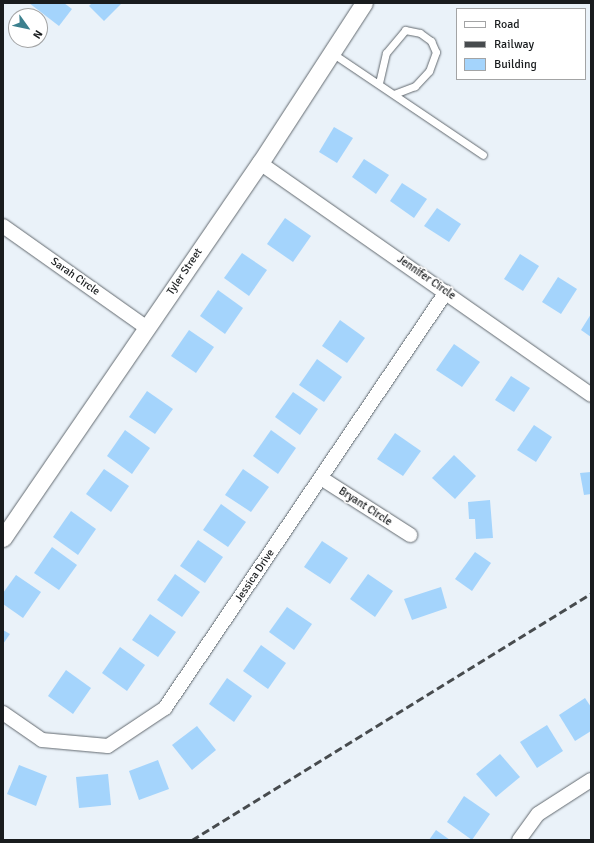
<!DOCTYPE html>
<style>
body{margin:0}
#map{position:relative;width:594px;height:843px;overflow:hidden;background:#eaf2f9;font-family:Signika,sans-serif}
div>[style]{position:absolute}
.building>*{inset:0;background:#a4d4fc}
.roads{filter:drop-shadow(0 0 1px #62696f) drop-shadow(0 0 1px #62696f)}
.service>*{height:7px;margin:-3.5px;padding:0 3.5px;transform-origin:3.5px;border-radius:3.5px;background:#fff}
.minor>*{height:14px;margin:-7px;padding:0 7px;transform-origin:7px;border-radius:7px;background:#fff}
.tertiary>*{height:17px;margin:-8.5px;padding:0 8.5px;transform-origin:8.5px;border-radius:8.5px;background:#fff}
.rail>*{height:3px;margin-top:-1.5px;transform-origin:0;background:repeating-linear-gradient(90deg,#474b4e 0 8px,transparent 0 12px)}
span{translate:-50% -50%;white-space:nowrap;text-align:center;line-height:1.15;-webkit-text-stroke:3.5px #fff;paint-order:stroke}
.street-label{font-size:11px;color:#191c1e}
.frame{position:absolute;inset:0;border:4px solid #191c1e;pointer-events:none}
.legend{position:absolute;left:456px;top:8px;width:130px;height:72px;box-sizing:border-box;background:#fff;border:1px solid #a3a4a5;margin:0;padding:5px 7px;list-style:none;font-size:12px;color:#191c1e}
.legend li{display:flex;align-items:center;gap:8px;height:20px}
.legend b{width:20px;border:1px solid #a3a4a5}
.north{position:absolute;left:8px;top:8px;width:40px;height:40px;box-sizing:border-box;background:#fff;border:1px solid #a3a4a5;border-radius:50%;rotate:123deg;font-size:11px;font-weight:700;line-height:16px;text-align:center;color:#191c1e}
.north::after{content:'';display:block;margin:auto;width:14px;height:18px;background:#3c808e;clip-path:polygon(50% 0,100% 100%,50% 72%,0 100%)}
</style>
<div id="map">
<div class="building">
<i style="clip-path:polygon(29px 3px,64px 3px,72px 9px,59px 26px)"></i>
<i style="clip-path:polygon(92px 3px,122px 3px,104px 21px,89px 6px)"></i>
<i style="clip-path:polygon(334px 127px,353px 138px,337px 163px,319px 152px)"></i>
<i style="clip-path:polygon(364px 159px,389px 175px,376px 194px,352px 177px)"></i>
<i style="clip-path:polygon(402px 183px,427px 199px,414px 218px,390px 201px)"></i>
<i style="clip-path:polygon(437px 208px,461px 224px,449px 242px,424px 226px)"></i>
<i style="clip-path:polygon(285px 218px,311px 236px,293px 262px,267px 244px)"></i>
<i style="clip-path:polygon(242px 253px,267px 270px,249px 296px,224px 278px)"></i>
<i style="clip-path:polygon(520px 254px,539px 266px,523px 291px,504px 279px)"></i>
<i style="clip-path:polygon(558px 277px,577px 289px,561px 314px,542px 302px)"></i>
<i style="clip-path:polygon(218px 290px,243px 308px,225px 334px,200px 316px)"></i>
<i style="clip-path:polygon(591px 314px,591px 337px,581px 330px)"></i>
<i style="clip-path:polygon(340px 320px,365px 338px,347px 363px,322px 346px)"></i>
<i style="clip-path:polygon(189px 330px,214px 347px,196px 373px,171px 356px)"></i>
<i style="clip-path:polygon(454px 344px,480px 362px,462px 387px,436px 370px)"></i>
<i style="clip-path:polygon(317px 359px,342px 377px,324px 402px,299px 385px)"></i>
<i style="clip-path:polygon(511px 376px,530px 388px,514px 412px,495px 400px)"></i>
<i style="clip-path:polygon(147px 391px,173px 409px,155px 434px,129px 417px)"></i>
<i style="clip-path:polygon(293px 392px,318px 409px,300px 435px,275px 417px)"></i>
<i style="clip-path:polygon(534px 425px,552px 437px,536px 462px,517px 450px)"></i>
<i style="clip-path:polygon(125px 430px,150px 448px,132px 474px,107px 456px)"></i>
<i style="clip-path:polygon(271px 430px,296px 448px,278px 474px,253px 456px)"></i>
<i style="clip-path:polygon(395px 433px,421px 451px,403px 476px,377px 459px)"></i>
<i style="clip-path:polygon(454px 455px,476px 476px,455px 499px,432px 478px)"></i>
<i style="clip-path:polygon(104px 469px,129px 486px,111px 512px,86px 494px)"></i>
<i style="clip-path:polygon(243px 469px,269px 487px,251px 512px,225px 495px)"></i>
<i style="clip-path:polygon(591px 472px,591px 494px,584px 495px,580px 473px)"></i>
<i style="clip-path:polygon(490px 500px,493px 538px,476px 539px,475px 519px,469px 519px,468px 502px)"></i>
<i style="clip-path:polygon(221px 504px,246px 522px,228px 547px,203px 530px)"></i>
<i style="clip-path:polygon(71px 511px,96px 529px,78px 555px,53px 537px)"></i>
<i style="clip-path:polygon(198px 540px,223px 557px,205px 583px,180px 566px)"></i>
<i style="clip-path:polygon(322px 541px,348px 558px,330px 584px,304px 567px)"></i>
<i style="clip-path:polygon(52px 547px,77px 565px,59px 590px,34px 573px)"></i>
<i style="clip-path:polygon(475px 552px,491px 563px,472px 591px,455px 579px)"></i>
<i style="clip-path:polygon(175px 574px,200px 592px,182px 617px,157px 600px)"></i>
<i style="clip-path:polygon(368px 574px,393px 591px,375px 617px,350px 599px)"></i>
<i style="clip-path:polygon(16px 575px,41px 592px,23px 618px,3px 604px,3px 593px)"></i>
<i style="clip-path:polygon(441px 587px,447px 608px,412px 620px,404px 599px)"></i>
<i style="clip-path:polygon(287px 607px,312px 624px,294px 650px,269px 632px)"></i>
<i style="clip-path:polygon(150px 614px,176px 632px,158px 657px,132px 640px)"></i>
<i style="clip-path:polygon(3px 630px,10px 634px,3px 644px)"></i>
<i style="clip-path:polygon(261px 645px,286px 663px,268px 689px,243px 671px)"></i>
<i style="clip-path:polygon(120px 647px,145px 665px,127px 691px,102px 673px)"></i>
<i style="clip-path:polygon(66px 670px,91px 688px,73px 714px,48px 696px)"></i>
<i style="clip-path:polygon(227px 678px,252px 696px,234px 722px,209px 704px)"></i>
<i style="clip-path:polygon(585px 698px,591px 707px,591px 731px,575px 741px,559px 715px)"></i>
<i style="clip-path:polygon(547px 725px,563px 751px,537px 768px,520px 742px)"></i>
<i style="clip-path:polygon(197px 726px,216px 750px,192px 770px,172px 745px)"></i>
<i style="clip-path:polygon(500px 754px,520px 777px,496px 797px,476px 774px)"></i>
<i style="clip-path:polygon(158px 760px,169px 789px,139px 800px,129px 771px)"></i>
<i style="clip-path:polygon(19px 765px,47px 776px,36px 806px,7px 794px)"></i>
<i style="clip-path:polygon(108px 774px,111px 805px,79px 808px,76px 777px)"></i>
<i style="clip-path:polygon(464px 796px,490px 814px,472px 840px,447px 822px)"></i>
<i style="clip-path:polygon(436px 830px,450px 840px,429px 840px)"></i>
</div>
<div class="roads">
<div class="service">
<i style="left:332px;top:53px;width:182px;rotate:34deg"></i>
<i style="left:379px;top:83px;width:31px;rotate:-77deg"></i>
<i style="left:386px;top:53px;width:30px;rotate:-50deg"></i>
<i style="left:405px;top:30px;width:15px;rotate:11deg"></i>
<i style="left:420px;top:33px;width:14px;rotate:36deg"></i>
<i style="left:431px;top:41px;width:12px;rotate:66deg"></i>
<i style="left:436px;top:52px;width:20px;rotate:110deg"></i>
<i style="left:429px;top:71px;width:21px;rotate:133deg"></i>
<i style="left:415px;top:86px;width:22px;rotate:159deg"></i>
</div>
<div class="minor">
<i style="left:260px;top:163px;width:404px;rotate:35deg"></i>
<i style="left:3px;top:226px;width:176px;rotate:35.3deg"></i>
<i style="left:321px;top:478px;width:106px;rotate:32.6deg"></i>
<i style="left:3px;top:713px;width:47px;rotate:34.7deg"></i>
<i style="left:42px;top:740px;width:66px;rotate:5.2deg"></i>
<i style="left:108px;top:746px;width:69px;rotate:-33.7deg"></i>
<i style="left:165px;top:708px;width:502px;rotate:-55.96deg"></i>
<i style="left:519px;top:840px;width:32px;rotate:-54deg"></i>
<i style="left:538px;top:814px;width:63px;rotate:-32.7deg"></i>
</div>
<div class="tertiary">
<i style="left:3px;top:538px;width:455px;rotate:-55.6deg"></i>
<i style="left:260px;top:163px;width:191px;rotate:-57deg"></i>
</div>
</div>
<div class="rail">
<i style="left:192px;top:840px;width:469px;rotate:-31.7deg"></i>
</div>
<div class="street-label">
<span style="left:185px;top:272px;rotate:-56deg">Tyler Street</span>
<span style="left:75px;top:277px;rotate:35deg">Sarah Circle</span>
<span style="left:426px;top:278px;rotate:35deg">Jennifer Circle</span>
<span style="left:365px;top:507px;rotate:33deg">Bryant Circle</span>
<span style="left:255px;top:576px;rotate:-56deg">Jessica Drive</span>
</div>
<div class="frame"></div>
<ul class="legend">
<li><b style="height:5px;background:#fff"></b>Road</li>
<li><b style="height:5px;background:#474b4e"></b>Railway</li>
<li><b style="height:11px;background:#a4d4fc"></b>Building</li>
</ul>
<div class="north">N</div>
</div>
